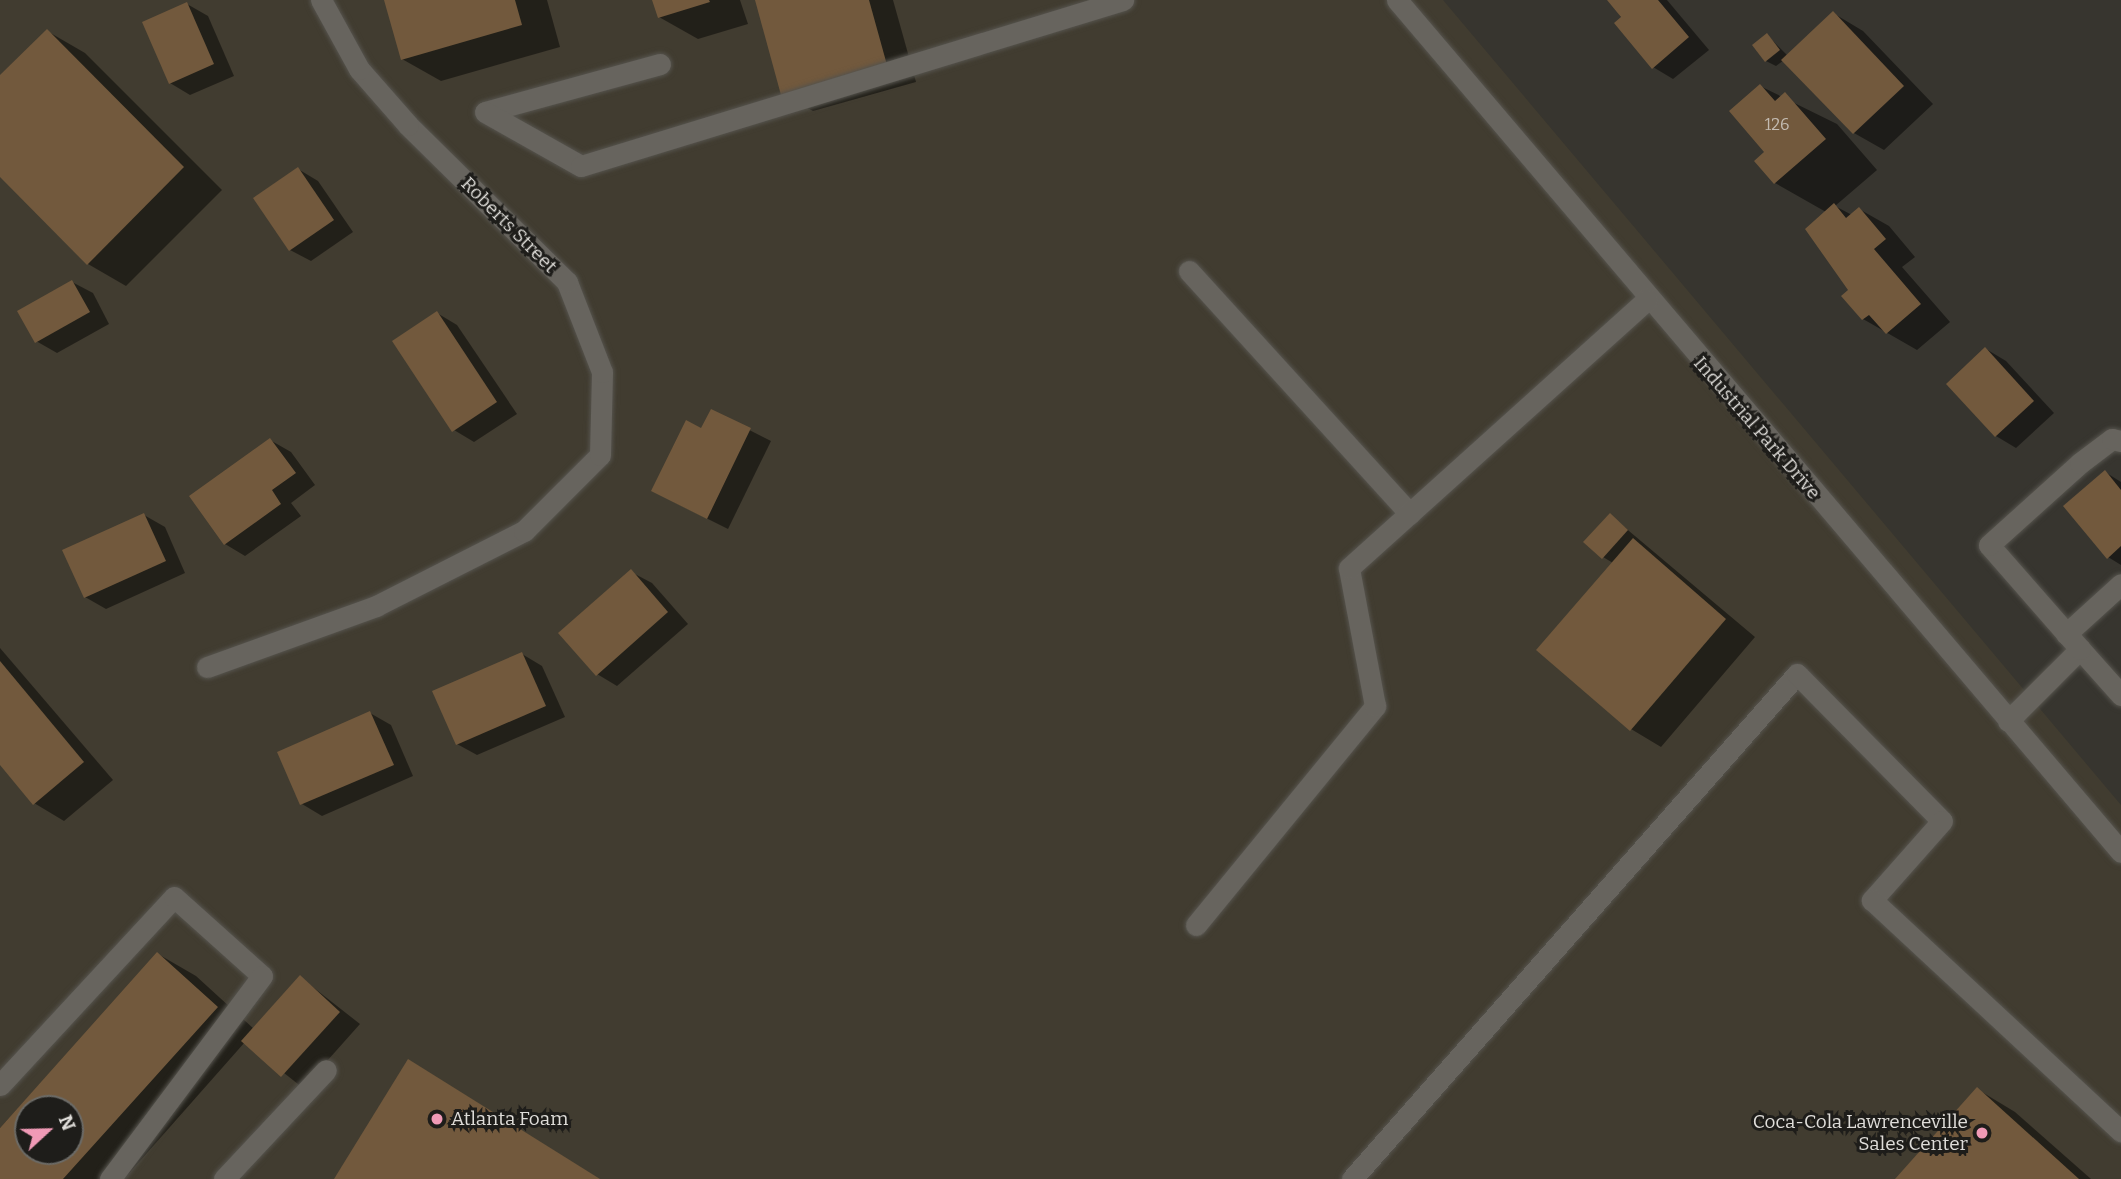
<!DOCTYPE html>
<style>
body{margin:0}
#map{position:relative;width:2121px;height:1179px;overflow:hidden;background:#37352f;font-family:Bitter,serif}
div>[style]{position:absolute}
.built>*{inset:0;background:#413c30}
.shadow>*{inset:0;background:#0007}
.building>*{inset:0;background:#72593d}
.roads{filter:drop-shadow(0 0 2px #55534d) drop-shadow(0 0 2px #55534d)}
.minor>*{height:21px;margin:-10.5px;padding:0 10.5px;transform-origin:10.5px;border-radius:10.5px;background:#67645e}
.dots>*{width:19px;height:19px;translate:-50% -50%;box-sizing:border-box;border:4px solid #1e1d1a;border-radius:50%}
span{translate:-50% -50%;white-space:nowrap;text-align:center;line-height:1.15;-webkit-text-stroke:6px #1e1d1a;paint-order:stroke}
.number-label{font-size:16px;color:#c4bcb2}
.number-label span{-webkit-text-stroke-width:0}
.street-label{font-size:19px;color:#dfddd9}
.poi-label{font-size:19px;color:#dfddd9}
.left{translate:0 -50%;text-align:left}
.right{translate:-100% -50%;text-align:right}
.north{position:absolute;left:14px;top:1095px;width:70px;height:70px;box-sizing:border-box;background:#1e1d1a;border:2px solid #6b6a66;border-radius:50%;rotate:68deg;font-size:19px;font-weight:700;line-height:28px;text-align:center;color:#dfddd9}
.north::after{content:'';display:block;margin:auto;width:24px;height:32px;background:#f09ab6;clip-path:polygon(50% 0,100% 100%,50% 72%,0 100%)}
</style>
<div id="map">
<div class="built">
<i style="clip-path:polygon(evenodd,0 0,1443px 0,2121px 805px,2121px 1179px,0 1179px,0 0,28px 1109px,70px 1109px,70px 1151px,28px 1151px,28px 1109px)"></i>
</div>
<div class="shadow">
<i style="clip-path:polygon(385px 0,547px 0,560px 47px,441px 81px,402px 59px)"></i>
<i style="clip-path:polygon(654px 0,740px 0,748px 24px,698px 39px,659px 17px)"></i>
<i style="clip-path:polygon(757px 0,893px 0,916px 82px,813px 111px,782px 94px)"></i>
<i style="clip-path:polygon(1610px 0,1667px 0,1709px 50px,1673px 79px,1653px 67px)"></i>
<i style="clip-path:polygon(187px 4px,208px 16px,234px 76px,190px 95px,170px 83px)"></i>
<i style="clip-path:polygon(1833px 13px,1863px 31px,1933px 104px,1884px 150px,1854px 133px,1784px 60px,1776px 66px,1766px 61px,1767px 35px,1788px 56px)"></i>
<i style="clip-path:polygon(47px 31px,85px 53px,222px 190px,126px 286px,88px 264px,0 175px,0 78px)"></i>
<i style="clip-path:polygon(1760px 86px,1837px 124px,1877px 170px,1835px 206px,1852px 215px,1859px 209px,1889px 226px,1915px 257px,1902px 267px,1950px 322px,1917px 350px,1863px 319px,1844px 296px,1850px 290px,1826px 212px,1775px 183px,1756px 161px,1766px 152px)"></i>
<i style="clip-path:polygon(298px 169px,318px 181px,353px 232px,311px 261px,290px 250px)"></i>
<i style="clip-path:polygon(72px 282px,93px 293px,109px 324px,57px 353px,36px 341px)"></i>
<i style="clip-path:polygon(437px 313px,457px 325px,517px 414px,474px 442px,454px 430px)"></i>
<i style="clip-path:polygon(1986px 349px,2006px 361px,2054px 413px,2016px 448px,1996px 436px)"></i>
<i style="clip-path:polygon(712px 411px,771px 441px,728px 529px,674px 502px)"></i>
<i style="clip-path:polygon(270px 440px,291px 452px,315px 485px,291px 503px,301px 516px,245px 556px,225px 544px)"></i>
<i style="clip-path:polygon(2105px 472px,2121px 482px,2121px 565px,2108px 557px)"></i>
<i style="clip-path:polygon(144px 515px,165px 527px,185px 573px,106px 609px,85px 597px)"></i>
<i style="clip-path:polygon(1610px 515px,1755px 637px,1661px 747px,1631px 729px,1613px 563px,1603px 557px)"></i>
<i style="clip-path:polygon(631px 572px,652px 583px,688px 624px,617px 686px,597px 674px)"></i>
<i style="clip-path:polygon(0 648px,113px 780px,64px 821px,34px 803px,0 762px)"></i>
<i style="clip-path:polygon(522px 654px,542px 666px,565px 717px,477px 755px,457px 744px)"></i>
<i style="clip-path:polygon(370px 713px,391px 725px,413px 776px,322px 816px,302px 804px)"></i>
<i style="clip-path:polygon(evenodd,158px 954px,196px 976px,254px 1029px,300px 977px,360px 1024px,303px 1088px,245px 1042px,124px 1179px,0 1179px,0 1128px,158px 954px,28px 1109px,70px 1109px,70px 1151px,28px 1151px,28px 1109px)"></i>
<i style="clip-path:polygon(1977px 1089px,2015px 1112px,2091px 1179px,1898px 1179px)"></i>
</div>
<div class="building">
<i style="clip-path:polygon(384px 0,515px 0,522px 25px,401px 60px)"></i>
<i style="clip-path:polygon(652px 0,709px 0,710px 2px,658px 18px)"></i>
<i style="clip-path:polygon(755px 0,869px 0,887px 65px,781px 95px)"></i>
<i style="clip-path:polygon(1607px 0,1658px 0,1689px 37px,1652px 69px,1614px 23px,1621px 17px)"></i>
<i style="clip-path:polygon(187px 2px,214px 64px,169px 84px,142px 22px)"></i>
<i style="clip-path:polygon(1833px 11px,1904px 86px,1853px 134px,1781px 60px)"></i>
<i style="clip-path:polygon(47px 29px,184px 167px,87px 265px,0 177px,0 75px)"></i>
<i style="clip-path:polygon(1767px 33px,1780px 50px,1765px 62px,1752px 45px)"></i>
<i style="clip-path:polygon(1760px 84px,1775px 101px,1785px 92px,1826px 139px,1774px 184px,1754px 161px,1764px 152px,1729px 111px)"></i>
<i style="clip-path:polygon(298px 167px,334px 220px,289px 251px,253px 198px)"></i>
<i style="clip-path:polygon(1834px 203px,1846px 218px,1859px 207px,1886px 239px,1874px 249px,1921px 304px,1886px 334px,1869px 315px,1862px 320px,1841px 296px,1848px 290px,1805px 229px)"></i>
<i style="clip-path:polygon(72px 280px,90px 312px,35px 343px,17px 311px)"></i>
<i style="clip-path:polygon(437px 311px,497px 402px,452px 432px,392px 341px)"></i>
<i style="clip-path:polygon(1985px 347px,2034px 401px,1995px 437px,1946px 384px)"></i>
<i style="clip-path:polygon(711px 409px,751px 428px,707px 519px,651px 491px,686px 420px,701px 428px)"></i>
<i style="clip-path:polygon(270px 438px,296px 473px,272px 490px,281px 504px,224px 545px,189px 496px)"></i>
<i style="clip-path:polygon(2105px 470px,2121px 490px,2121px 546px,2107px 559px,2063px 506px)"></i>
<i style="clip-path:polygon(144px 513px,166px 561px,84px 598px,62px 550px)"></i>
<i style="clip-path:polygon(1610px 513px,1628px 530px,1602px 559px,1583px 542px)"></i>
<i style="clip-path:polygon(1633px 538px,1726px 619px,1630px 731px,1536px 650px)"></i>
<i style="clip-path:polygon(631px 569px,668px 612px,596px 676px,558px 633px)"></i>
<i style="clip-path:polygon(522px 652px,546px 706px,456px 745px,432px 691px)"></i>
<i style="clip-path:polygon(0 661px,84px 762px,33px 805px,0 765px)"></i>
<i style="clip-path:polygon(370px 711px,394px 765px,300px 805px,277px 752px)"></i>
<i style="clip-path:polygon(evenodd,157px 952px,218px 1007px,63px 1179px,0 1179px,0 1128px,157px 952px,28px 1109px,70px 1109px,70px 1151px,28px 1151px,28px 1109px)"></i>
<i style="clip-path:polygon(300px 975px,340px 1012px,281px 1077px,241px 1041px)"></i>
<i style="clip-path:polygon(408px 1059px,600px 1179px,334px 1179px)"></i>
<i style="clip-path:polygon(1977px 1087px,2079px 1179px,1895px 1179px)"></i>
</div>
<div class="roads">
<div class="minor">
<i style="left:1397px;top:0;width:1118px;rotate:49.64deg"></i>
<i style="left:660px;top:64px;width:181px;rotate:164.7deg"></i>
<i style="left:485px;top:112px;width:110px;rotate:29.4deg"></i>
<i style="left:581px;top:166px;width:567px;rotate:-17.03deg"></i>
<i style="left:1189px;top:271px;width:328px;rotate:47.7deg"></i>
<i style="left:2066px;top:634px;width:74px;rotate:-42.3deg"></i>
<i style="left:2080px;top:649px;width:62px;rotate:48.3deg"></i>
<i style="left:207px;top:667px;width:180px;rotate:-19.8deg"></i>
<i style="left:376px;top:606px;width:166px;rotate:-26.9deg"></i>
<i style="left:524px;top:531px;width:107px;rotate:-45deg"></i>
<i style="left:600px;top:455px;width:83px;rotate:-88.6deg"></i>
<i style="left:602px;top:372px;width:97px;rotate:-111.3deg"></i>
<i style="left:567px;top:282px;width:223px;rotate:-135.4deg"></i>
<i style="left:408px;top:125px;width:74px;rotate:-131.2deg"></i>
<i style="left:359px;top:69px;width:79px;rotate:-118.8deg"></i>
<i style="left:2008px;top:721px;width:102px;rotate:-45deg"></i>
<i style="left:2080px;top:649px;width:138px;rotate:-131.2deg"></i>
<i style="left:1989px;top:545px;width:122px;rotate:-42deg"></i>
<i style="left:2080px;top:463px;width:40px;rotate:-37deg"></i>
<i style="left:2112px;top:439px;width:9px;rotate:13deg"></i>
<i style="left:1196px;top:925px;width:283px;rotate:-50.7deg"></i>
<i style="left:1375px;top:706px;width:140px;rotate:-100.7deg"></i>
<i style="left:1349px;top:568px;width:401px;rotate:-42deg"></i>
<i style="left:0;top:1085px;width:256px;rotate:-47.2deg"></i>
<i style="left:174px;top:897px;width:118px;rotate:41.9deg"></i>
<i style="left:262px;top:976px;width:254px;rotate:126.8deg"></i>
<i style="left:224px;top:1179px;width:149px;rotate:-46.9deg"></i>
<i style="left:1352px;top:1179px;width:673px;rotate:-48.61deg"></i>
<i style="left:1797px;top:674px;width:206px;rotate:45.4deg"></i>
<i style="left:1942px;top:821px;width:106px;rotate:131.5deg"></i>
<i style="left:1872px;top:900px;width:340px;rotate:42.9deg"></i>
</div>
</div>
<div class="dots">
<i style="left:437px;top:1119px;background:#f09ab6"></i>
<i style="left:1982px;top:1133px;background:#f09ab6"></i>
</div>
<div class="number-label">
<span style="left:1777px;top:125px">126</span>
</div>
<div class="street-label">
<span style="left:509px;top:225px;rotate:45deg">Roberts Street</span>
<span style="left:1757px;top:428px;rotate:49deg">Industrial Park Drive</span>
</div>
<div class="poi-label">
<span class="left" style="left:451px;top:1119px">Atlanta Foam</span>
<span class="right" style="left:1968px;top:1133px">Coca-Cola Lawrenceville<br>Sales Center</span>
</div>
<div class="north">N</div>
</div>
